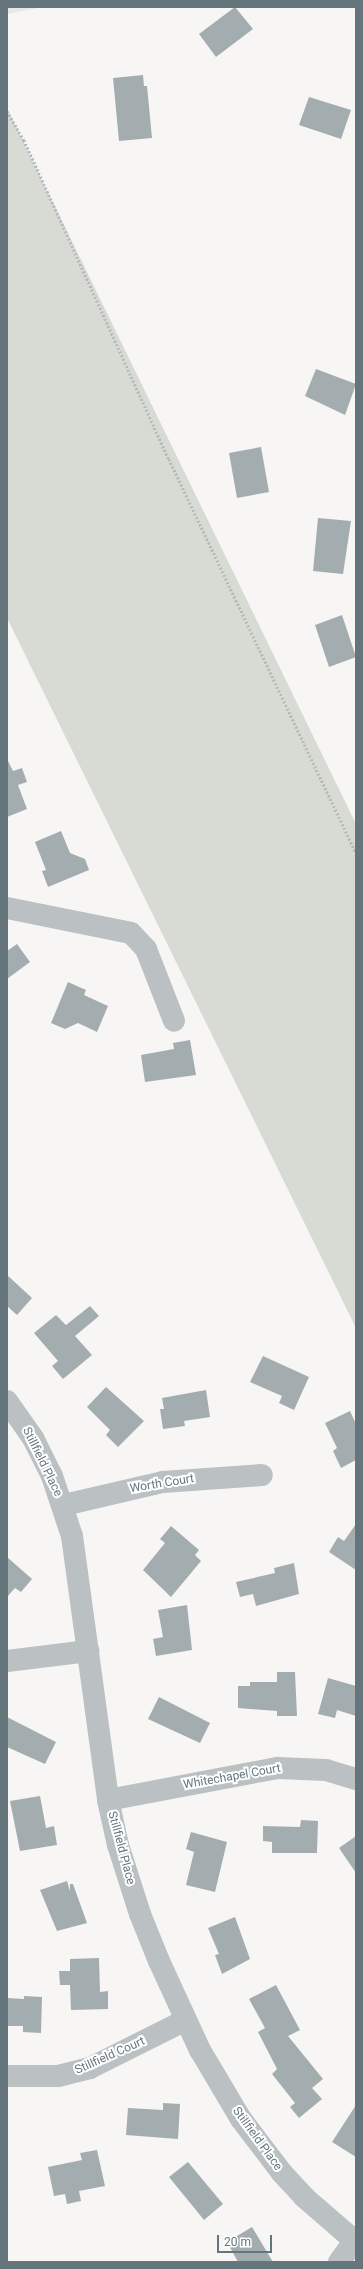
<!DOCTYPE html>
<style>
body{margin:0}
#map{position:relative;width:363px;height:2269px;overflow:hidden;background:#f7f6f4;font-family:Roboto,sans-serif}
div>[style]{position:absolute}
.built>*{inset:0;background:#e7e8e7}
.green>*{inset:0;background:#d7dbd3}
.building>*{inset:0;background:#a3adb0}
.path>*{height:2.5px;margin-top:-1.25px;transform-origin:0;background:repeating-linear-gradient(90deg,#b6babc 0 2px,transparent 0 4px)}
.minor>*{height:22px;margin:-11px;padding:0 11px;transform-origin:11px;border-radius:11px;background:#bbc1c3}
span{translate:-50% -50%;white-space:nowrap;text-align:center;line-height:1.15;-webkit-text-stroke:4px #fff;paint-order:stroke}
.street-label{font-size:12px;color:#64767c}
.frame{position:absolute;inset:0;border:8px solid #64767c;pointer-events:none}
.scale{position:absolute;left:217px;top:2235px;width:55px;height:18px;box-sizing:border-box;border:2px solid #64767c;border-top:0;padding-left:5px;font-size:12px;line-height:14px;white-space:nowrap;color:#64767c;-webkit-text-stroke:3px #fff;paint-order:stroke}
</style>
<div id="map">
<div class="built">
<i style="clip-path:polygon(7px 7px,37px 7px,38px 8px,7px 14px)"></i>
</div>
<div class="green">
<i style="clip-path:polygon(7px 108px,356px 824px,356px 1328px,7px 618px)"></i>
</div>
<div class="building">
<i style="clip-path:polygon(235px 7px,253px 29px,216px 57px,199px 34px)"></i>
<i style="clip-path:polygon(143px 75px,144px 86px,147px 86px,152px 138px,119px 141px,113px 78px)"></i>
<i style="clip-path:polygon(309px 97px,351px 110px,341px 139px,299px 125px)"></i>
<i style="clip-path:polygon(316px 369px,356px 384px,345px 415px,305px 396px)"></i>
<i style="clip-path:polygon(261px 447px,269px 492px,237px 498px,229px 453px)"></i>
<i style="clip-path:polygon(318px 518px,351px 521px,343px 574px,313px 571px)"></i>
<i style="clip-path:polygon(342px 615px,356px 657px,329px 667px,315px 625px)"></i>
<i style="clip-path:polygon(7px 759px,13px 771px,22px 768px,27px 782px,18px 785px,27px 809px,7px 817px)"></i>
<i style="clip-path:polygon(61px 831px,70px 853px,85px 859px,89px 870px,48px 887px,42px 871px,46px 870px,35px 842px)"></i>
<i style="clip-path:polygon(17px 944px,30px 962px,7px 979px,7px 951px)"></i>
<i style="clip-path:polygon(68px 982px,86px 990px,84px 995px,108px 1006px,97px 1032px,78px 1023px,65px 1029px,51px 1023px)"></i>
<i style="clip-path:polygon(190px 1040px,196px 1075px,145px 1082px,141px 1055px,174px 1049px,173px 1043px)"></i>
<i style="clip-path:polygon(7px 1275px,32px 1298px,17px 1315px,7px 1306px)"></i>
<i style="clip-path:polygon(90px 1306px,99px 1316px,75px 1336px,92px 1355px,63px 1379px,52px 1366px,58px 1361px,34px 1333px,56px 1315px,66px 1325px)"></i>
<i style="clip-path:polygon(263px 1356px,309px 1377px,294px 1410px,279px 1403px,282px 1396px,250px 1382px)"></i>
<i style="clip-path:polygon(106px 1387px,144px 1421px,118px 1447px,106px 1435px,110px 1430px,87px 1407px)"></i>
<i style="clip-path:polygon(206px 1390px,210px 1417px,184px 1421px,185px 1426px,163px 1429px,160px 1409px,164px 1409px,162px 1398px)"></i>
<i style="clip-path:polygon(350px 1411px,356px 1424px,356px 1460px,341px 1468px,333px 1451px,337px 1448px,325px 1423px)"></i>
<i style="clip-path:polygon(356px 1524px,356px 1570px,329px 1552px,338px 1537px,344px 1541px)"></i>
<i style="clip-path:polygon(171px 1526px,199px 1550px,195px 1555px,201px 1561px,171px 1597px,143px 1570px,165px 1543px,160px 1539px)"></i>
<i style="clip-path:polygon(7px 1557px,32px 1579px,21px 1592px,15px 1588px,7px 1597px)"></i>
<i style="clip-path:polygon(294px 1563px,299px 1594px,256px 1606px,253px 1594px,240px 1597px,236px 1582px,275px 1573px,274px 1568px)"></i>
<i style="clip-path:polygon(187px 1605px,192px 1650px,156px 1656px,153px 1639px,163px 1637px,158px 1610px)"></i>
<i style="clip-path:polygon(277px 1672px,295px 1672px,297px 1716px,277px 1716px,277px 1711px,238px 1708px,238px 1686px,250px 1686px,250px 1682px,277px 1682px)"></i>
<i style="clip-path:polygon(328px 1678px,356px 1686px,356px 1716px,337px 1710px,335px 1718px,318px 1714px)"></i>
<i style="clip-path:polygon(159px 1697px,210px 1723px,200px 1743px,148px 1719px)"></i>
<i style="clip-path:polygon(7px 1717px,56px 1742px,45px 1764px,7px 1747px)"></i>
<i style="clip-path:polygon(40px 1796px,46px 1828px,54px 1826px,57px 1845px,20px 1851px,10px 1801px)"></i>
<i style="clip-path:polygon(301px 1820px,318px 1821px,317px 1853px,272px 1853px,272px 1842px,263px 1841px,263px 1826px,300px 1827px)"></i>
<i style="clip-path:polygon(191px 1832px,227px 1842px,215px 1892px,186px 1885px,194px 1852px,186px 1849px)"></i>
<i style="clip-path:polygon(356px 1836px,356px 1873px,339px 1848px)"></i>
<i style="clip-path:polygon(67px 1881px,70px 1891px,70px 1884px,73px 1884px,87px 1923px,57px 1931px,40px 1890px)"></i>
<i style="clip-path:polygon(235px 1917px,250px 1959px,222px 1974px,215px 1955px,219px 1954px,208px 1928px)"></i>
<i style="clip-path:polygon(99px 1958px,100px 1992px,108px 1991px,108px 2009px,71px 2010px,70px 1985px,60px 1985px,59px 1971px,70px 1971px,70px 1959px)"></i>
<i style="clip-path:polygon(276px 1985px,300px 2030px,288px 2036px,323px 2079px,312px 2088px,322px 2099px,299px 2118px,290px 2107px,295px 2103px,272px 2074px,277px 2069px,258px 2032px,265px 2028px,249px 1999px)"></i>
<i style="clip-path:polygon(24px 1996px,42px 1997px,41px 2033px,23px 2032px,23px 2026px,7px 2026px,7px 1998px,24px 1999px)"></i>
<i style="clip-path:polygon(163px 2103px,180px 2104px,178px 2139px,126px 2135px,128px 2108px,163px 2110px)"></i>
<i style="clip-path:polygon(356px 2105px,356px 2157px,332px 2142px)"></i>
<i style="clip-path:polygon(97px 2150px,105px 2186px,79px 2191px,81px 2201px,67px 2204px,65px 2194px,54px 2196px,48px 2167px,82px 2160px,80px 2153px)"></i>
<i style="clip-path:polygon(188px 2162px,223px 2204px,204px 2220px,169px 2177px)"></i>
<i style="clip-path:polygon(252px 2227px,273px 2262px,238px 2262px,227px 2242px)"></i>
</div>
<div class="path">
<i style="left:7px;top:111px;width:34px;rotate:60deg"></i>
<i style="left:24px;top:140px;width:350px;rotate:65.6deg"></i>
<i style="left:169px;top:459px;width:435px;rotate:64.6deg"></i>
</div>
<div class="minor">
<i style="left:7px;top:908px;width:126px;rotate:11.4deg"></i>
<i style="left:131px;top:933px;width:22px;rotate:47deg"></i>
<i style="left:146px;top:949px;width:77px;rotate:68.7deg"></i>
<i style="left:7px;top:1401px;width:45px;rotate:54.9deg"></i>
<i style="left:33px;top:1438px;width:42px;rotate:63.4deg"></i>
<i style="left:52px;top:1476px;width:63px;rotate:71.6deg"></i>
<i style="left:72px;top:1536px;width:266px;rotate:82.2deg"></i>
<i style="left:108px;top:1800px;width:46px;rotate:77.5deg"></i>
<i style="left:118px;top:1845px;width:72px;rotate:72.3deg"></i>
<i style="left:140px;top:1914px;width:51px;rotate:68deg"></i>
<i style="left:159px;top:1961px;width:98px;rotate:65.3deg"></i>
<i style="left:200px;top:2050px;width:80px;rotate:59.3deg"></i>
<i style="left:241px;top:2119px;width:68px;rotate:52.8deg"></i>
<i style="left:282px;top:2173px;width:33px;rotate:47deg"></i>
<i style="left:304px;top:2197px;width:69px;rotate:40.9deg"></i>
<i style="left:64px;top:1505px;width:102px;rotate:-13.1deg"></i>
<i style="left:163px;top:1482px;width:99px;rotate:-4deg"></i>
<i style="left:7px;top:1661px;width:82px;rotate:-7deg"></i>
<i style="left:108px;top:1800px;width:173px;rotate:-10.7deg"></i>
<i style="left:278px;top:1768px;width:48px;rotate:2.4deg"></i>
<i style="left:326px;top:1770px;width:31px;rotate:17deg"></i>
<i style="left:7px;top:2076px;width:51px"></i>
<i style="left:58px;top:2076px;width:33px;rotate:-14deg"></i>
<i style="left:90px;top:2068px;width:107px;rotate:-26.6deg"></i>
<i style="left:339px;top:2262px;width:26px;rotate:-54deg"></i>
</div>
<div class="street-label">
<span style="left:42px;top:1462px;rotate:64deg">Stillfield Place</span>
<span style="left:162px;top:1484px;rotate:-9deg">Worth Court</span>
<span style="left:232px;top:1777px;rotate:-10deg">Whitechapel Court</span>
<span style="left:121px;top:1848px;rotate:75deg">Stillfield Place</span>
<span style="left:110px;top:2056px;rotate:-24deg">Stillfield Court</span>
<span style="left:257px;top:2139px;rotate:54deg">Stillfield Place</span>
</div>
<div class="frame"></div>
<div class="scale">20 m</div>
</div>
